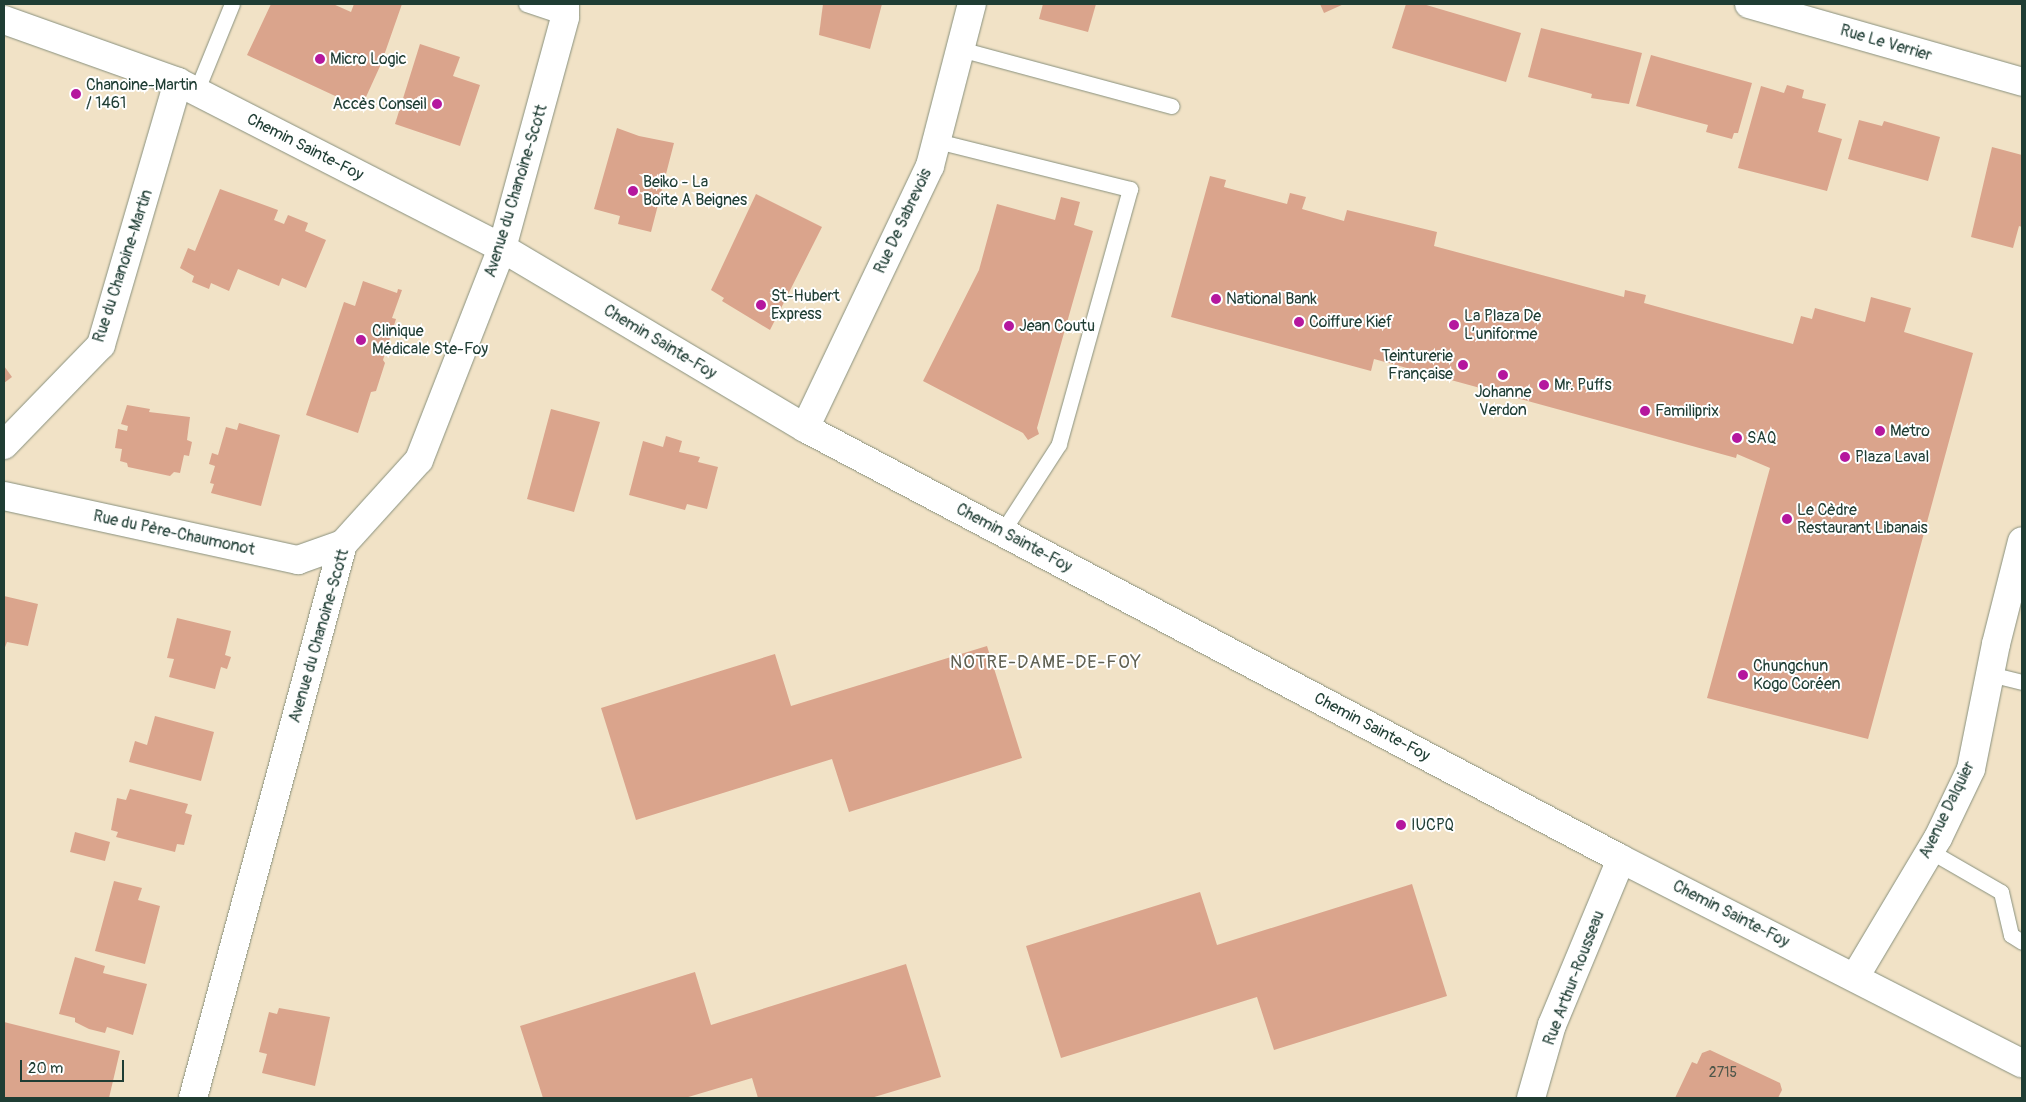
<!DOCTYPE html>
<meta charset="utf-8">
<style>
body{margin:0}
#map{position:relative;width:2026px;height:1102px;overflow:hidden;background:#f1e2c6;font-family:Pangolin,sans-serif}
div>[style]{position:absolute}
.building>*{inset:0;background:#daa48c}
.roads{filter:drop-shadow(0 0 1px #88907d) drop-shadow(0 0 1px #88907d)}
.lane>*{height:15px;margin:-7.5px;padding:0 7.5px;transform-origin:7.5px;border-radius:7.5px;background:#fff}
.street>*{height:28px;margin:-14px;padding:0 14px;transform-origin:14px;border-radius:14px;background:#fff}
.secondary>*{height:28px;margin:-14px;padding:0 14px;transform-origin:14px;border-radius:14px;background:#fff}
.dots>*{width:14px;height:14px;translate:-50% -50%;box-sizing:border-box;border:2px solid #fff;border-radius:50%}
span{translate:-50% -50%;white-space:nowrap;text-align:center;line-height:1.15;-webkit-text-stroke:4px #fff;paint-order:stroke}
.number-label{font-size:14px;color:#4e574a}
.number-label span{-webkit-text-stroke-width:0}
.street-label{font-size:16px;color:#1f3d34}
.poi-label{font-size:16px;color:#1f3d34}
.left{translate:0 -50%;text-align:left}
.right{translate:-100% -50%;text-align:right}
.neighbourhood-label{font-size:18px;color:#606153;letter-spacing:1px}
.frame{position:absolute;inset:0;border:5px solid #1f3d34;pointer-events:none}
.scale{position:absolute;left:20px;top:1060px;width:104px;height:22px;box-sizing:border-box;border:2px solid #1f3d34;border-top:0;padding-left:6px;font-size:15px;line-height:18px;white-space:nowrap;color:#1f3d34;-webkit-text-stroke:4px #fff;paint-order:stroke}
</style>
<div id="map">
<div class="building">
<i style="clip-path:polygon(271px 4px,333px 4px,351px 12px,354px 4px,402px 4px,381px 64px,361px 108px,247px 55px)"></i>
<i style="clip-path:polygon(823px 4px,882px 4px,870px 49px,819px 35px)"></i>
<i style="clip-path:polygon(1043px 4px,1096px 4px,1088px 32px,1039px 19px)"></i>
<i style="clip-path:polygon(1320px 4px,1344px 4px,1324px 13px)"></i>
<i style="clip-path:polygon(1406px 4px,1423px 4px,1521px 33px,1506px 82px,1392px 48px)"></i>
<i style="clip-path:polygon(1541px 28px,1642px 53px,1629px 104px,1591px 98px,1592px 94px,1528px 77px)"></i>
<i style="clip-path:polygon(420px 44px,460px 57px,453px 76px,480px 85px,460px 146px,395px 124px)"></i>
<i style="clip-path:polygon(1651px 55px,1752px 83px,1738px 133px,1734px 133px,1732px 139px,1706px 132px,1708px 125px,1636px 106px)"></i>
<i style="clip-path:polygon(1787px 85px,1804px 90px,1802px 98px,1826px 104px,1818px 132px,1842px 139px,1827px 191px,1738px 168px,1761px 86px,1784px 93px)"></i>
<i style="clip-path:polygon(1859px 120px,1882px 126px,1884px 121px,1940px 137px,1928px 181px,1848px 159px)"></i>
<i style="clip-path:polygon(617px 128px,639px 136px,674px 143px,651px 232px,618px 224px,620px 216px,594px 209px)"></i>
<i style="clip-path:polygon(1992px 147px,2022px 155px,2022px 227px,2019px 226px,2013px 248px,1971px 237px)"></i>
<i style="clip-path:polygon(1210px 176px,1226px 180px,1224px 187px,1287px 204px,1290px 193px,1306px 197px,1302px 209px,1344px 221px,1347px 210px,1437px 232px,1434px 246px,1624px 297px,1625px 290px,1646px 295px,1644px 303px,1793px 344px,1801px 316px,1812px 319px,1815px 308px,1865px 322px,1871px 297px,1911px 308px,1904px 332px,1973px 353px,1868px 739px,1707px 698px,1770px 468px,1737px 454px,1736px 458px,1374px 359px,1371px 371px,1171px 317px)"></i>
<i style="clip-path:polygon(220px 189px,278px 210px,274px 220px,284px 224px,288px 215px,308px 223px,305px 231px,326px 240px,306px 288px,282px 278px,279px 286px,238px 269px,229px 291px,211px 283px,209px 289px,192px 282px,194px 276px,180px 268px,188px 248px,195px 251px)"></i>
<i style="clip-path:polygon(756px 194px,822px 227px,770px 330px,722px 301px,724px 298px,711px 290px)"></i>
<i style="clip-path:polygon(1061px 197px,1080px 202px,1074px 225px,1093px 231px,1037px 428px,1039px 434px,1028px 440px,1023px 433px,923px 381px,979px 270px,997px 204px,1055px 220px)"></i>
<i style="clip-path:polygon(363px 281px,397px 293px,398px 289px,402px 290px,392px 318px,396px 319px,383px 360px,385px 363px,376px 391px,371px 392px,358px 433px,306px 415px,344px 302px,355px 306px)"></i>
<i style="clip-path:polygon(4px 366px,12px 377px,4px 383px)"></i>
<i style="clip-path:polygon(127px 405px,150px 409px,149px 412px,190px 417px,187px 440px,192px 442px,189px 456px,184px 455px,180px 473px,174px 472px,170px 476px,128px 467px,127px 463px,120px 461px,122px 449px,115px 448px,118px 429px,127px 431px,128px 426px,121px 424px)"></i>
<i style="clip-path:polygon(551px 409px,600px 422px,574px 512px,527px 499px)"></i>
<i style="clip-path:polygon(239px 423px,280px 435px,261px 506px,211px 493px,214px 484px,210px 483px,215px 466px,209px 464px,212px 453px,218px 455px,226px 427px,237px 430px)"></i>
<i style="clip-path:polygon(666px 436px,682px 441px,679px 452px,700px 457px,698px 462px,718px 467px,707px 509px,687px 504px,685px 510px,629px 495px,643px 441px,663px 447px)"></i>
<i style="clip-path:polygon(4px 596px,38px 604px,28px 646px,7px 642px,4px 650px)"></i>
<i style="clip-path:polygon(177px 618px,231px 631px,225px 655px,231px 657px,227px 669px,221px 667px,215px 689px,169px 677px,174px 659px,167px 658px)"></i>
<i style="clip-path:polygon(987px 646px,1022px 758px,849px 812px,832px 759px,636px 820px,601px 708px,775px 654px,791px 706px)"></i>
<i style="clip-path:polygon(155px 716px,214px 732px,201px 781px,129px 762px,135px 741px,147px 745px)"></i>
<i style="clip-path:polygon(130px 789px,188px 804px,185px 813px,192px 815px,184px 845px,177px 844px,175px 852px,116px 837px,118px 832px,111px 830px,117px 798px,126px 800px)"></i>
<i style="clip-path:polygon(75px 832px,110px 842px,105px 861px,70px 852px)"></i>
<i style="clip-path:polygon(114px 881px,142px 888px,138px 900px,160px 906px,145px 964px,95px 951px)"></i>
<i style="clip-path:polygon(1412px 884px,1447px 996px,1274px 1050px,1257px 997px,1061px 1058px,1026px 946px,1200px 892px,1217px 945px)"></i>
<i style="clip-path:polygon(75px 957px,105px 966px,103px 973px,147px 984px,133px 1035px,107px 1027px,105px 1033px,89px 1029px,75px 1022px,75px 1018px,59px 1014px)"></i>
<i style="clip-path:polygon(906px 964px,941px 1077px,871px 1098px,758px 1098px,752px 1078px,685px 1098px,543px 1098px,520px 1026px,695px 972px,711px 1025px)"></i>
<i style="clip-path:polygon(279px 1008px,330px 1017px,315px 1086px,262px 1073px,267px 1054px,259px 1052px,269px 1012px,277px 1014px)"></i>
<i style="clip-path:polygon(4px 1022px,120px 1051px,109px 1098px,4px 1098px)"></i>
<i style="clip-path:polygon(1710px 1050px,1780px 1083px,1782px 1090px,1778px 1098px,1675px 1098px,1692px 1062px,1697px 1064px,1702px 1053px)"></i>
</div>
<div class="roads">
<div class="lane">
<i style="left:526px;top:4px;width:41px;rotate:18.4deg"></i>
<i style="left:960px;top:49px;width:219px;rotate:15.1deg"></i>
<i style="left:196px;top:92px;width:95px;rotate:-67.8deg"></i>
<i style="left:937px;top:141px;width:199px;rotate:14deg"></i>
<i style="left:1130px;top:189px;width:265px;rotate:105.6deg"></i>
<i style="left:1059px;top:444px;width:105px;rotate:122.9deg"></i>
<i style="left:1990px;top:674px;width:33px;rotate:14deg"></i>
<i style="left:1930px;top:851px;width:82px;rotate:30deg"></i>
<i style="left:2001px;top:892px;width:44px;rotate:76.9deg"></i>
<i style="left:2011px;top:935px;width:13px;rotate:32deg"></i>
</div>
<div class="street">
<i style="left:1749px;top:4px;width:284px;rotate:15.9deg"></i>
<i style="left:805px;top:428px;width:290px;rotate:-64.5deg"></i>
<i style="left:930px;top:166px;width:167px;rotate:-75.5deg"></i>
<i style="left:4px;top:445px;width:139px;rotate:-45.9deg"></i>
<i style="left:101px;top:345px;width:274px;rotate:-73.7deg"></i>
<i style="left:4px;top:496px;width:301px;rotate:12.3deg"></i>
<i style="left:298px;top:560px;width:48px;rotate:-19.6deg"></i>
<i style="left:1855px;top:977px;width:162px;rotate:-59.2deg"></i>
<i style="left:1938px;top:838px;width:76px;rotate:-64.4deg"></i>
<i style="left:1971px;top:769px;width:127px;rotate:-78.7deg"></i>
<i style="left:1996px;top:644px;width:106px;rotate:-75.8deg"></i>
<i style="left:193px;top:1098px;width:574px;rotate:-74.85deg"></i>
<i style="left:343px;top:544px;width:113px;rotate:-47.9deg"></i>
<i style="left:419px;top:460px;width:228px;rotate:-68.6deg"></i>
<i style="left:1531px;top:1098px;width:76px;rotate:-74deg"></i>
<i style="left:1552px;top:1025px;width:180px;rotate:-67.4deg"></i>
</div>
<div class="secondary">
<i style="left:4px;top:20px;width:185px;rotate:19.6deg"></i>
<i style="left:178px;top:82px;width:364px;rotate:27.1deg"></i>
<i style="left:502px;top:248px;width:352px;rotate:30.7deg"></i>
<i style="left:805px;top:428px;width:923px;rotate:27.84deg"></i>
<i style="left:1621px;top:859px;width:450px;rotate:27deg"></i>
<i style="left:502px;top:248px;width:239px;rotate:-74.7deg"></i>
<i style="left:565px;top:17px;width:13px;rotate:-90deg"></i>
</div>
</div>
<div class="dots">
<i style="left:320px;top:59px;background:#b5179e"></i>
<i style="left:76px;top:94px;background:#b5179e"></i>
<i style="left:437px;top:104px;background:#b5179e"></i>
<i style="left:633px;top:191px;background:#b5179e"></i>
<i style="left:1216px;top:299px;background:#b5179e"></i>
<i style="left:761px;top:305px;background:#b5179e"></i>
<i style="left:1299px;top:322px;background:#b5179e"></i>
<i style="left:1454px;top:325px;background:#b5179e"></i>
<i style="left:1009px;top:326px;background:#b5179e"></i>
<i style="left:361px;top:340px;background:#b5179e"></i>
<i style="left:1463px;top:365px;background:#b5179e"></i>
<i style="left:1503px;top:375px;background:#b5179e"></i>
<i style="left:1544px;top:385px;background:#b5179e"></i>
<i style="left:1645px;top:411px;background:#b5179e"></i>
<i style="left:1880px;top:431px;background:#b5179e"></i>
<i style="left:1737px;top:438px;background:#b5179e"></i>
<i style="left:1845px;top:457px;background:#b5179e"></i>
<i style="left:1787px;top:519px;background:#b5179e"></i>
<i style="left:1743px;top:675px;background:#b5179e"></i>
<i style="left:1401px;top:825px;background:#b5179e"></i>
</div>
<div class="number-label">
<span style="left:1723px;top:1073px">2715</span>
</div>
<div class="street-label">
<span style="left:1886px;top:43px;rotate:16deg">Rue Le Verrier</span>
<span style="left:305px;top:147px;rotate:27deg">Chemin Sainte-Foy</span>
<span style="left:516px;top:191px;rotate:-73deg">Avenue du Chanoine-Scott</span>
<span style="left:903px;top:221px;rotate:-65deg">Rue De Sabrevois</span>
<span style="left:123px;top:266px;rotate:-72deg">Rue du Chanoine-Martin</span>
<span style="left:660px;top:342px;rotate:31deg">Chemin Sainte-Foy</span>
<span style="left:174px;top:533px;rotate:12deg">Rue du Père-Chaumonot</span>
<span style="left:1014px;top:538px;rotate:28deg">Chemin Sainte-Foy</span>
<span style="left:319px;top:636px;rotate:-74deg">Avenue du Chanoine-Scott</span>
<span style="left:1372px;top:727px;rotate:28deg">Chemin Sainte-Foy</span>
<span style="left:1947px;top:810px;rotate:-64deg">Avenue Dalquier</span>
<span style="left:1731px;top:914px;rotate:27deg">Chemin Sainte-Foy</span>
<span style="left:1574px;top:978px;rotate:-69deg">Rue Arthur-Rousseau</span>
</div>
<div class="poi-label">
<span class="left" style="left:330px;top:59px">Micro Logic</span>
<span class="left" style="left:86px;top:94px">Chanoine-Martin<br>/ 1461</span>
<span class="right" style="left:427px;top:104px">Accès Conseil</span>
<span class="left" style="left:643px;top:191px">Beiko - La<br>Boite A Beignes</span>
<span class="left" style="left:771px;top:305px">St-Hubert<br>Express</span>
<span class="left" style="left:1226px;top:299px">National Bank</span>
<span class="left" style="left:1464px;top:325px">La Plaza De<br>L’uniforme</span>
<span class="left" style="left:1309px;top:322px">Coiffure Kief</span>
<span class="left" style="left:1019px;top:326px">Jean Coutu</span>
<span class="left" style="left:372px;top:340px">Clinique<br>Médicale Ste-Foy</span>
<span class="right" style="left:1453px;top:365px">Teinturerie<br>Française</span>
<span class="left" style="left:1554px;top:385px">Mr. Puffs</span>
<span style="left:1503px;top:401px">Johanne<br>Verdon</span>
<span class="left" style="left:1655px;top:411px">Familiprix</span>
<span class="left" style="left:1890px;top:431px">Metro</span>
<span class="left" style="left:1747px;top:438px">SAQ</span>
<span class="left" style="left:1855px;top:457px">Plaza Laval</span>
<span class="left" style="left:1797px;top:519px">Le Cèdre<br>Restaurant Libanais</span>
<span class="left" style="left:1753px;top:675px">Chungchun<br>Kogo Coréen</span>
<span class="left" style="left:1411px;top:825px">IUCPQ</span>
</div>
<div class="neighbourhood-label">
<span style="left:1046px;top:663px">NOTRE-DAME-DE-FOY</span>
</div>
<div class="frame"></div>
<div class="scale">20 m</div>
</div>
